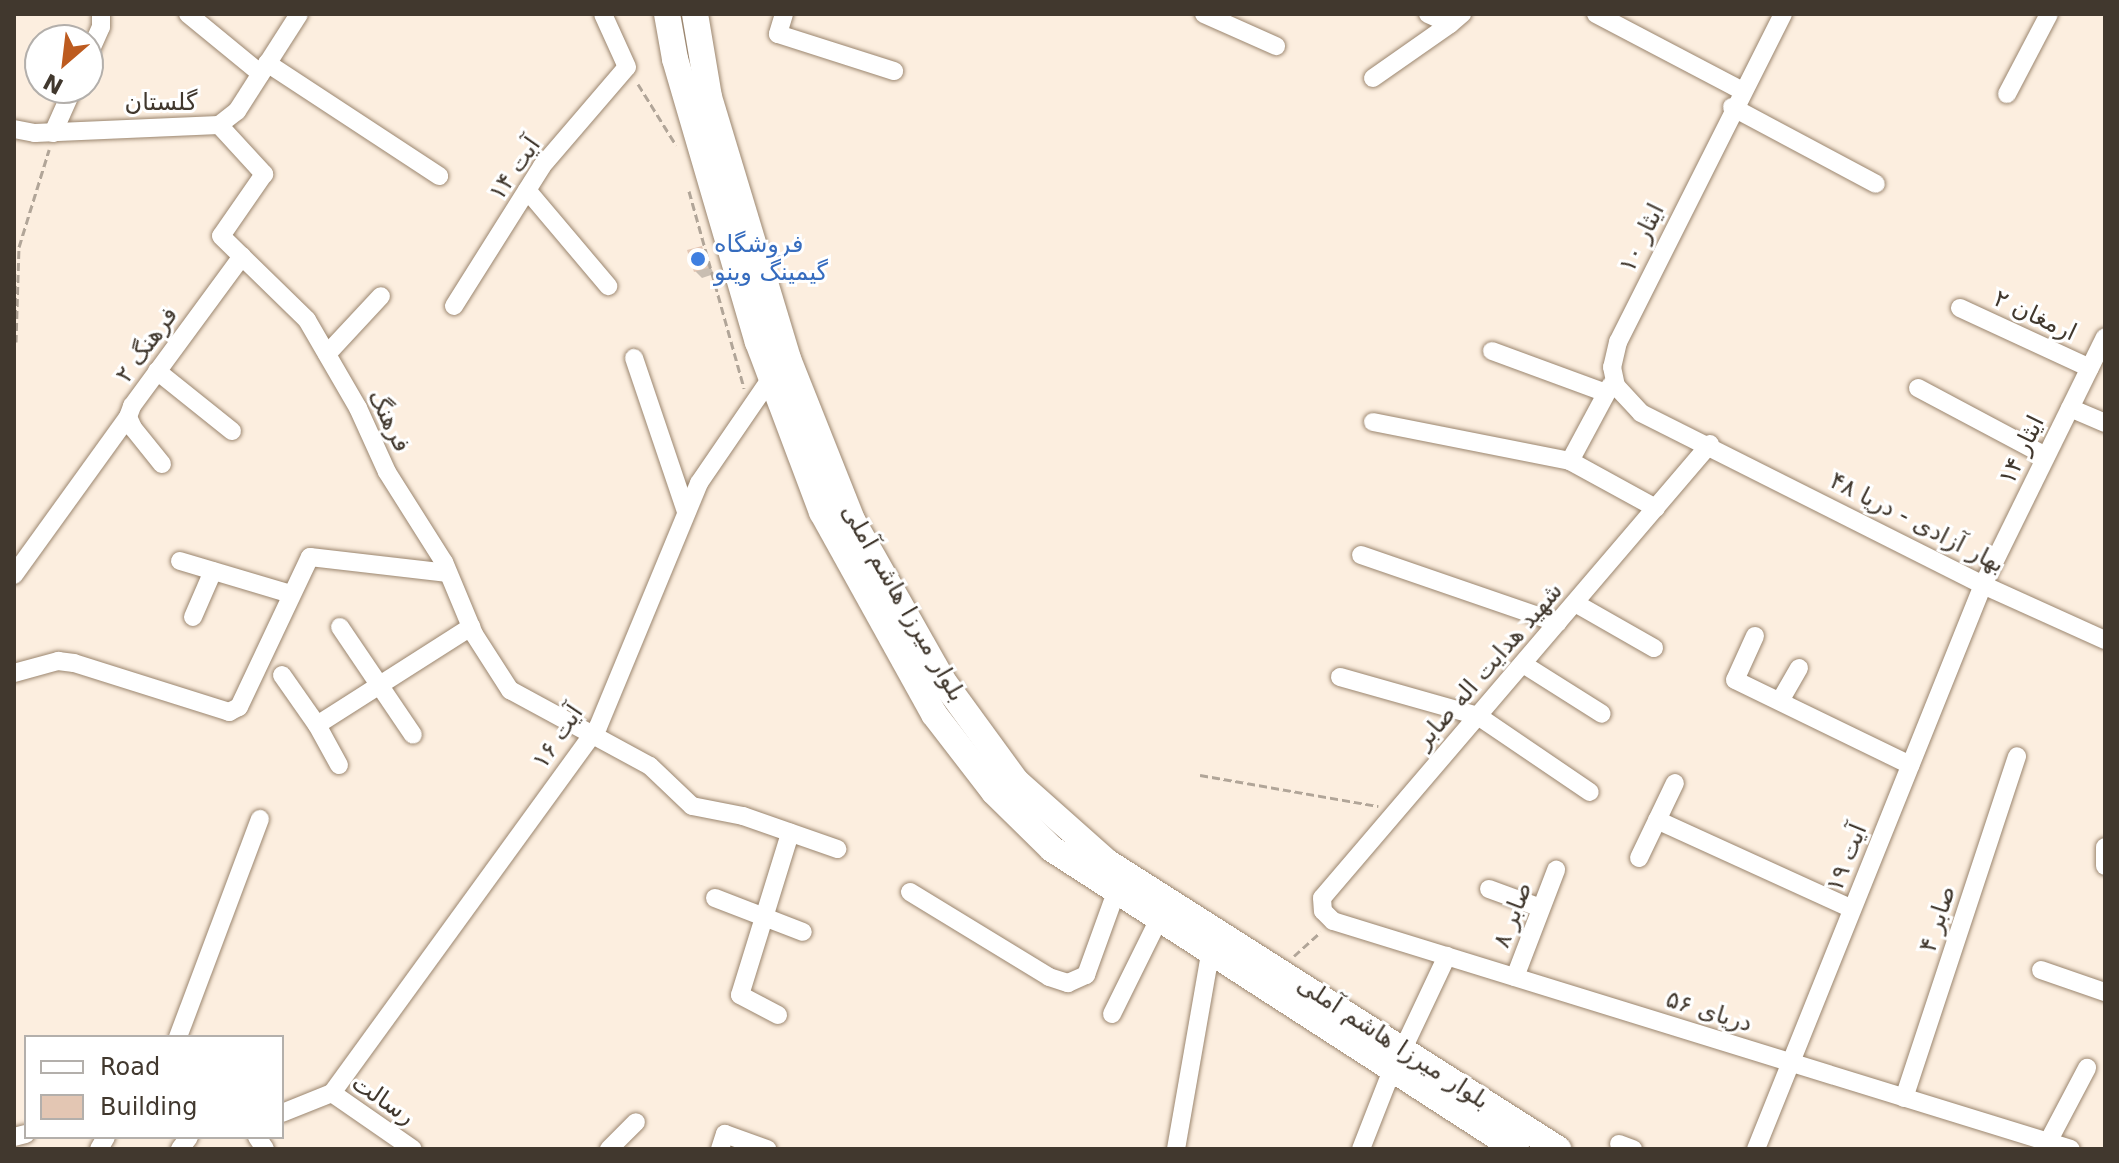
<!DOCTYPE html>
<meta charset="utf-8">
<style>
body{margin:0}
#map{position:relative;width:2119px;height:1163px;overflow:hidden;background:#fceedf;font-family:"DejaVu Sans","Noto Sans Arabic",sans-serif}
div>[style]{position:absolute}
.shadow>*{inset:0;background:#0003}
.building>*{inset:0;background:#e3c6b3}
.path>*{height:3px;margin-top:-1.5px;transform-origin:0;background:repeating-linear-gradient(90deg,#b1a598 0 8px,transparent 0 12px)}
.roads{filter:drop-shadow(0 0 2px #9b866f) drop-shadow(0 0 2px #9b866f)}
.minor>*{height:18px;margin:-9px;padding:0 9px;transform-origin:9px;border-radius:9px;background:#fff}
.secondary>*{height:26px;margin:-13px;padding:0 13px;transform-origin:13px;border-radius:13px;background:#fff}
.dots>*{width:22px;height:22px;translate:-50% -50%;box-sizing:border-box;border:4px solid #fff;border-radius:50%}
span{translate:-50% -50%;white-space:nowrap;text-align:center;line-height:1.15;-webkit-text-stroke:6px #fff;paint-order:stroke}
.street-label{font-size:24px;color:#41382e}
.shop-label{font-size:24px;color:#366cbe}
.left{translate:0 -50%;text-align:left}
.frame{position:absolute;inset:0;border:16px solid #41382e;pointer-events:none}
.legend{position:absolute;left:24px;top:1035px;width:260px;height:104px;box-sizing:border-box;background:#fff;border:2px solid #b3afab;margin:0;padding:10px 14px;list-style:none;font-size:24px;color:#41382e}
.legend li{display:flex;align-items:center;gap:16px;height:40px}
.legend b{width:40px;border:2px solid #b3afab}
.north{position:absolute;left:24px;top:24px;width:80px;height:80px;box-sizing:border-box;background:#fff;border:2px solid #b3afab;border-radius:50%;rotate:208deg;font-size:22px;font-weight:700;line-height:32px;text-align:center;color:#41382e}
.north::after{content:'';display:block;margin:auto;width:28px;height:36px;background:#bd5b1f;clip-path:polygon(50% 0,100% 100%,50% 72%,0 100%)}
</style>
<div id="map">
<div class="shadow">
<i style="clip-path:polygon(701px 248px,714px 274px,702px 278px,695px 271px)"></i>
</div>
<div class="building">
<i style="clip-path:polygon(702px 246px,708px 268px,694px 272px,687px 250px)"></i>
</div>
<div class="path">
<i style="left:638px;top:84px;width:72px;rotate:58.1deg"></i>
<i style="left:689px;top:191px;width:205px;rotate:74.4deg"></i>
<i style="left:16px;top:342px;width:95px;rotate:-88.2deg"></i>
<i style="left:19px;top:247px;width:102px;rotate:-72.8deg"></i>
<i style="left:1200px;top:775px;width:181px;rotate:9.9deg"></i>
<i style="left:1294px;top:956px;width:36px;rotate:-42deg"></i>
</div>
<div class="roads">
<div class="minor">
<i style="left:188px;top:14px;width:94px;rotate:39.4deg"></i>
<i style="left:784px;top:14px;width:21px;rotate:107deg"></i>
<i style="left:778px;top:34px;width:122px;rotate:17.7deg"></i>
<i style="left:1204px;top:14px;width:79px;rotate:24deg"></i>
<i style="left:1428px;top:14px;width:24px;rotate:24deg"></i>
<i style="left:1450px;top:24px;width:16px;rotate:-40deg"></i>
<i style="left:1596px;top:14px;width:164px;rotate:27.7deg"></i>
<i style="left:1783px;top:14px;width:367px;rotate:116.7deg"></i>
<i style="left:1618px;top:342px;width:26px;rotate:103deg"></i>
<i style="left:1612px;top:367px;width:19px;rotate:78deg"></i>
<i style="left:1616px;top:386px;width:37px;rotate:47deg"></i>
<i style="left:1641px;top:413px;width:383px;rotate:26.7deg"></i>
<i style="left:1983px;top:585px;width:134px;rotate:24.3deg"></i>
<i style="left:88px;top:56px;width:32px;rotate:-66deg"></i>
<i style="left:101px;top:27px;width:13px;rotate:-90deg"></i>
<i style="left:267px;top:63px;width:206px;rotate:33.3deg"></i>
<i style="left:1373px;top:78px;width:94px;rotate:-35deg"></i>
<i style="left:2007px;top:94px;width:90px;rotate:-62.3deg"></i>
<i style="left:1732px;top:107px;width:163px;rotate:28.1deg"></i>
<i style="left:219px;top:125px;width:67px;rotate:47.4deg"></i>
<i style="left:264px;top:174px;width:75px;rotate:124.7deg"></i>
<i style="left:221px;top:236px;width:120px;rotate:44.3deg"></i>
<i style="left:307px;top:320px;width:102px;rotate:59.9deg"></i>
<i style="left:358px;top:408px;width:70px;rotate:65.6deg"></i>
<i style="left:387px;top:472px;width:107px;rotate:57.7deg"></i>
<i style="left:444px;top:562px;width:78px;rotate:67.4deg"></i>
<i style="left:474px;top:634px;width:67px;rotate:57.3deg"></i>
<i style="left:510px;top:690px;width:159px;rotate:28.5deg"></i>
<i style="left:650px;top:766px;width:58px;rotate:43.6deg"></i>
<i style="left:692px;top:806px;width:52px;rotate:11.1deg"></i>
<i style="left:743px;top:816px;width:100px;rotate:19.3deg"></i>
<i style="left:14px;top:129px;width:21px;rotate:11deg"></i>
<i style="left:35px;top:133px;width:184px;rotate:-2.5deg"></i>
<i style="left:219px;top:125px;width:23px;rotate:-38deg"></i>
<i style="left:237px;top:111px;width:115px;rotate:-57.4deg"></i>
<i style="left:53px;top:133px;width:49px;rotate:-66deg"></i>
<i style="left:527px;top:190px;width:126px;rotate:49.8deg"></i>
<i style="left:454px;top:306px;width:165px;rotate:-57.8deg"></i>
<i style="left:542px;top:166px;width:130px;rotate:-49.4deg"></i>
<i style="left:627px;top:67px;width:58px;rotate:-114.4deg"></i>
<i style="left:1960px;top:308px;width:143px;rotate:24.8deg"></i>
<i style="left:1492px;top:351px;width:121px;rotate:20.2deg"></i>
<i style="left:327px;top:354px;width:79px;rotate:-47deg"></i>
<i style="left:634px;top:358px;width:163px;rotate:71.3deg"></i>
<i style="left:157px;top:371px;width:96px;rotate:38.7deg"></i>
<i style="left:1918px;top:388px;width:145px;rotate:28deg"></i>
<i style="left:2070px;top:408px;width:38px;rotate:23deg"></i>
<i style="left:1373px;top:422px;width:201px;rotate:11.2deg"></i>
<i style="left:1570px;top:461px;width:98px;rotate:28.7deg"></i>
<i style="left:1710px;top:444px;width:597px;rotate:130.52deg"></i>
<i style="left:1322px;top:898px;width:13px;rotate:86deg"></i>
<i style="left:1323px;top:911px;width:14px;rotate:45deg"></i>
<i style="left:1333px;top:921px;width:772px;rotate:17.17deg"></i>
<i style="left:1570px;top:461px;width:86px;rotate:-61.7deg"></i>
<i style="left:162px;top:464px;width:46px;rotate:-128.9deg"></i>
<i style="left:133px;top:428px;width:12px;rotate:-114deg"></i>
<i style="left:128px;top:417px;width:12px;rotate:-70deg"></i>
<i style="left:132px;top:406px;width:186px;rotate:-53.7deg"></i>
<i style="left:1361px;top:555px;width:208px;rotate:19deg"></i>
<i style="left:180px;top:561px;width:116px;rotate:16.6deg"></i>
<i style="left:14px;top:575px;width:195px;rotate:-54.2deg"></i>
<i style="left:1575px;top:603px;width:91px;rotate:29.7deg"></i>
<i style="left:193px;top:617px;width:50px;rotate:-66.5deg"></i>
<i style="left:340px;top:627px;width:130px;rotate:55.9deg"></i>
<i style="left:1755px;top:636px;width:48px;rotate:114.4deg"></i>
<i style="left:1735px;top:680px;width:195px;rotate:25.9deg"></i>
<i style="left:1523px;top:664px;width:93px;rotate:32.3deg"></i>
<i style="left:14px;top:673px;width:46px;rotate:-15.3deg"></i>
<i style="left:58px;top:661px;width:16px;rotate:7deg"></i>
<i style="left:74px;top:663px;width:163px;rotate:17.5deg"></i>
<i style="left:229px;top:712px;width:11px;rotate:-27deg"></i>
<i style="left:239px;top:707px;width:166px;rotate:-64.7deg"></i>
<i style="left:310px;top:557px;width:139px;rotate:6.6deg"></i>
<i style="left:282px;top:675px;width:61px;rotate:55deg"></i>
<i style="left:1340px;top:677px;width:143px;rotate:15.8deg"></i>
<i style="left:1478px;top:716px;width:135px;rotate:34.2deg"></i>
<i style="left:1780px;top:701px;width:38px;rotate:-60deg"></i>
<i style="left:339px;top:765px;width:46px;rotate:-118.8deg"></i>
<i style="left:317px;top:725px;width:183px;rotate:-32.5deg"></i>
<i style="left:1657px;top:820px;width:214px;rotate:24.5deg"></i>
<i style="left:2105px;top:847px;width:19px;rotate:90deg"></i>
<i style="left:1639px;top:858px;width:83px;rotate:-64.4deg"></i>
<i style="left:1489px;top:889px;width:55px;rotate:20.1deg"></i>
<i style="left:910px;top:892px;width:163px;rotate:31.4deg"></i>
<i style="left:1049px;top:977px;width:20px;rotate:18deg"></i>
<i style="left:1068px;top:983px;width:20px;rotate:-24deg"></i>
<i style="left:1086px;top:975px;width:88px;rotate:-70.1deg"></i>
<i style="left:715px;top:898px;width:94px;rotate:21.1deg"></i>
<i style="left:2041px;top:970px;width:68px;rotate:19deg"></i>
<i style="left:1515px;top:977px;width:115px;rotate:-69deg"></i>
<i style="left:1112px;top:1014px;width:104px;rotate:-63.7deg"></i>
<i style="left:778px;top:1015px;width:43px;rotate:-152.2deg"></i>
<i style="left:740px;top:995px;width:170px;rotate:-72.8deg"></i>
<i style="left:178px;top:1037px;width:233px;rotate:-69.4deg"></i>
<i style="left:1403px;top:1049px;width:103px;rotate:-64.7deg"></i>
<i style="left:332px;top:1093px;width:452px;rotate:-54deg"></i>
<i style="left:598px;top:727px;width:264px;rotate:-67.5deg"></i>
<i style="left:699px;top:483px;width:127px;rotate:-55.6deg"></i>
<i style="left:1904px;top:1098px;width:360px;rotate:-71.7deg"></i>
<i style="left:282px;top:1113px;width:54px;rotate:-21.8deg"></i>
<i style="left:332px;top:1093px;width:98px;rotate:34.7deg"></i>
<i style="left:14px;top:1137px;width:12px;rotate:-14deg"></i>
<i style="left:257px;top:1137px;width:14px;rotate:56deg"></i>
<i style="left:2048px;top:1142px;width:84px;rotate:-62.2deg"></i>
<i style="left:1619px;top:1144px;width:15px;rotate:20deg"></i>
<i style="left:99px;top:1149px;width:14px;rotate:-60deg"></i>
<i style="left:180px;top:1149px;width:15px;rotate:-53deg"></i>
<i style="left:609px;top:1149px;width:38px;rotate:-45deg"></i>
<i style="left:720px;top:1149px;width:16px;rotate:-72deg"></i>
<i style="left:725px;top:1134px;width:45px;rotate:19.7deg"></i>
<i style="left:1176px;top:1149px;width:198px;rotate:-80.1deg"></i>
<i style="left:1361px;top:1149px;width:85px;rotate:-68.6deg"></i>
<i style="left:1756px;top:1149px;width:608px;rotate:-68.08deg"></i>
<i style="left:1983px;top:585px;width:276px;rotate:-63.8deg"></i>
</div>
<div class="secondary">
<i style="left:667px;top:14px;width:46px;rotate:79.9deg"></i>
<i style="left:675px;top:59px;width:295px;rotate:73.7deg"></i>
<i style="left:758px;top:342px;width:182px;rotate:69.4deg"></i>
<i style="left:822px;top:512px;width:231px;rotate:61deg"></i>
<i style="left:934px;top:714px;width:98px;rotate:52.4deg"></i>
<i style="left:994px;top:792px;width:81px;rotate:44.5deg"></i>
<i style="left:1052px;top:849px;width:553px;rotate:32.88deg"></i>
<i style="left:695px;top:14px;width:84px;rotate:80.4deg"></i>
<i style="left:709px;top:97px;width:274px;rotate:73.2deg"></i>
<i style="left:788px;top:359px;width:173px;rotate:68.3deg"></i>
<i style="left:852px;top:520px;width:185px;rotate:60.5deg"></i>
<i style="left:943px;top:681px;width:124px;rotate:53.9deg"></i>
<i style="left:1016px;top:781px;width:122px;rotate:41.7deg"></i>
<i style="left:1107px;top:862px;width:535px;rotate:32.47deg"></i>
</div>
</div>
<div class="dots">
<i style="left:698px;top:259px;background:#3f7fe0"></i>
</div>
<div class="street-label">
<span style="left:161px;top:103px">گلستان</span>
<span style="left:515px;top:169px;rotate:-55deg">آيت ۱۴</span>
<span style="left:1642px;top:238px;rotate:-64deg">ایثار ۱۰</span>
<span style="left:2035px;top:316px;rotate:25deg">ارمغان ۲</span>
<span style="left:147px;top:345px;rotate:-54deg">فرهنگ ۲</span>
<span style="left:389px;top:421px;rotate:64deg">فرهنگ</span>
<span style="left:2022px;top:450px;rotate:-64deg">ایثار ۱۴</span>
<span style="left:1917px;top:523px;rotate:27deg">بهار آزادی - دریا ۴۸</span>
<span style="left:903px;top:603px;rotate:60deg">بلوار میرزا هاشم آملی</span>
<span style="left:1489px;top:666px;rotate:-49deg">شهید هدایت اله صابر</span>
<span style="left:558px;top:737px;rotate:-56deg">آیت ۱۶</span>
<span style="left:1847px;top:858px;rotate:-68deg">آیت ۱۹</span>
<span style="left:1513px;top:915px;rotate:-69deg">صابر ۸</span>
<span style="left:1938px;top:919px;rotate:-72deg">صابر ۴</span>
<span style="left:1709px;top:1012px;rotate:17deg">دریای ۵۶</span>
<span style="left:1393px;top:1043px;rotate:33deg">بلوار میرزا هاشم آملی</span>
<span style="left:383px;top:1100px;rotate:34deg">رسالت</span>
</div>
<div class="shop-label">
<span class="left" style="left:714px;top:259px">فروشگاه<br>گیمینگ وینو</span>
</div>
<div class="frame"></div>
<ul class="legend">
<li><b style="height:10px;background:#fff"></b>Road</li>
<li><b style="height:22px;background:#e3c6b3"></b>Building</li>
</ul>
<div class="north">N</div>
</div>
